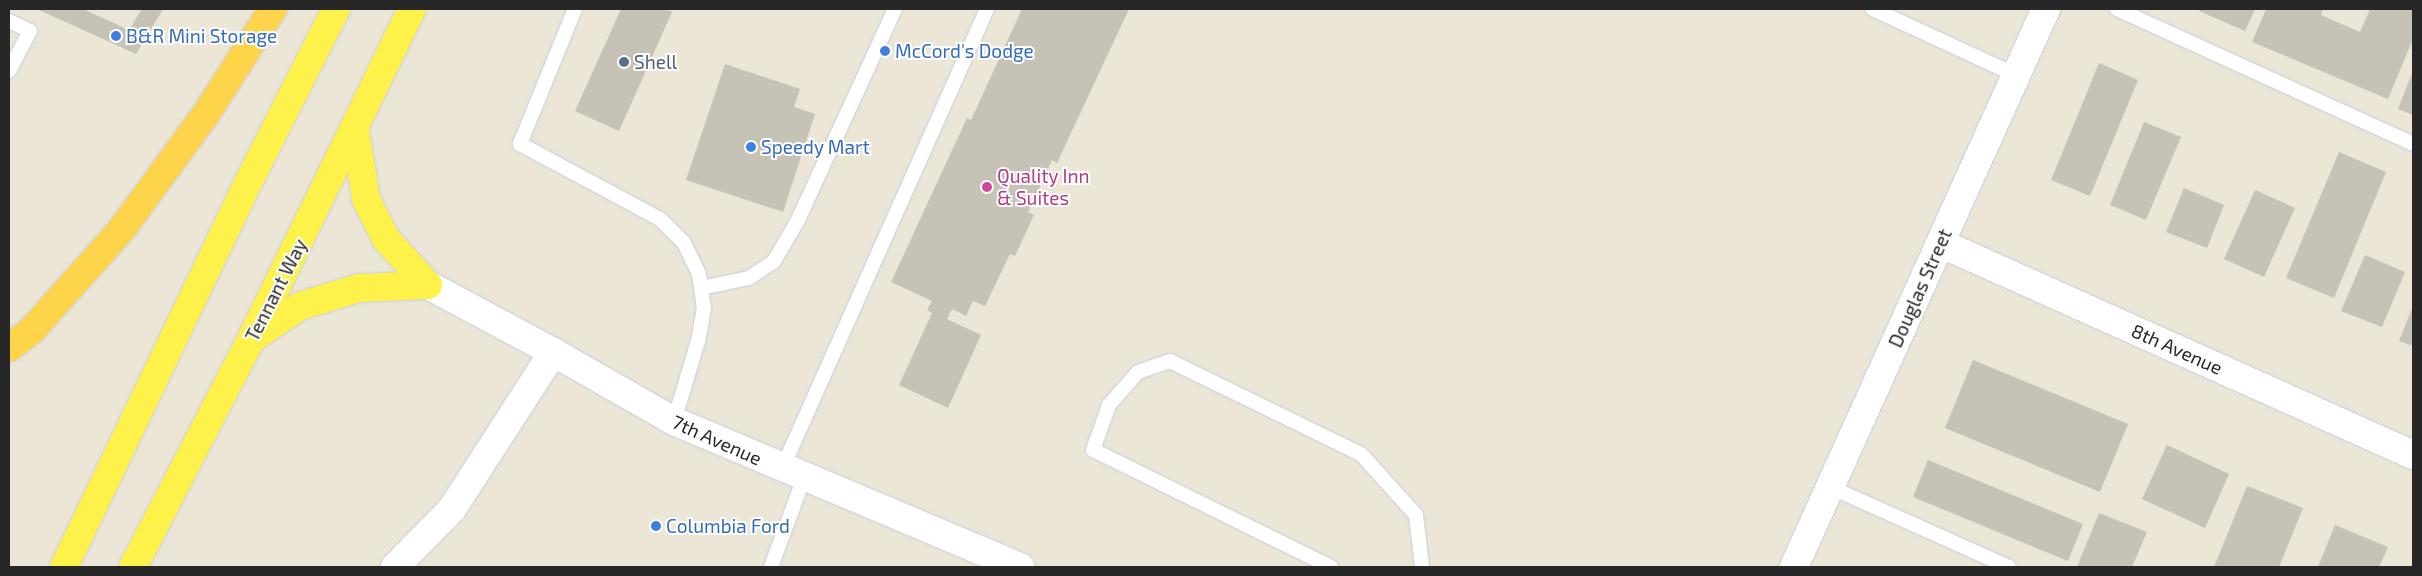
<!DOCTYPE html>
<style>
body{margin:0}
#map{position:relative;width:2422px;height:576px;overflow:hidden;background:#ebe6d6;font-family:"Exo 2",sans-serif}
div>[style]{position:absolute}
.building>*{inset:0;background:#c6c2b6}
.roads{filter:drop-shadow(0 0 1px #cbcce2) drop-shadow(0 0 1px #cbcce2)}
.service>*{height:14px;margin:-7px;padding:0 7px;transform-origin:7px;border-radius:7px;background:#fff}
.minor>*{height:28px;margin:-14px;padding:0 14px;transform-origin:14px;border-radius:14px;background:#fff}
.tertiary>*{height:28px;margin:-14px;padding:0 14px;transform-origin:14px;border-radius:14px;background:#fff}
.secondary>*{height:28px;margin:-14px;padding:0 14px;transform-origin:14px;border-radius:14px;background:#fff}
.primary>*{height:28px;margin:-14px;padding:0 14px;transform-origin:14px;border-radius:14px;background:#fef149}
.trunk>*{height:28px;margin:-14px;padding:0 14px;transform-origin:14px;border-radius:14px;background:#fed44b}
.dots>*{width:14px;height:14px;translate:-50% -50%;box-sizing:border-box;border:2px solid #fff;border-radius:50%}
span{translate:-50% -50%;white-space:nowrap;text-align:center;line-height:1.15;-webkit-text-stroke:4px #fff;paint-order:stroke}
.shop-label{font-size:19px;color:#366cbe}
.left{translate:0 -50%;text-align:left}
.service-label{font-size:19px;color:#4e5e75}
.hotel-label{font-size:19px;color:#b23c85}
.street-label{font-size:19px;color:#272727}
.frame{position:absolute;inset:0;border:10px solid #272727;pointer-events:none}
</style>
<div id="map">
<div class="building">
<i style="clip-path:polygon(37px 9px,83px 9px,129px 30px,142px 9px,163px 9px,136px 54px)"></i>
<i style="clip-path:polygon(621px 9px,664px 9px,672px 12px,619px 131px,575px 111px)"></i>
<i style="clip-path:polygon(1022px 9px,1129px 9px,1057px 163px,1052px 160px,1028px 212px,1034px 215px,1015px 256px,1010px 254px,985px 306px,973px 301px,966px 316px,952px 309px,947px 319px,981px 335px,948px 408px,899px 385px,932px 313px,927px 310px,932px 301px,891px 282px,967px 118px,971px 120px)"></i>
<i style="clip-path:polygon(2200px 9px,2255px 9px,2245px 31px,2199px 11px)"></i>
<i style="clip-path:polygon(2266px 9px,2323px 9px,2321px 15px,2360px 32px,2370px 9px,2413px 9px,2413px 39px,2388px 99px,2252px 42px)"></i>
<i style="clip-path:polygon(2099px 63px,2138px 80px,2090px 196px,2051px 180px)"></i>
<i style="clip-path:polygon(725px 64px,800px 89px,794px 107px,815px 114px,783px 212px,686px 180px)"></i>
<i style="clip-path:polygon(2413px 71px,2413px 115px,2398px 109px)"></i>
<i style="clip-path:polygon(2144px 122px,2181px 137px,2146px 220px,2110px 205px)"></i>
<i style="clip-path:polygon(2339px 152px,2386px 172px,2334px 298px,2286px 278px)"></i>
<i style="clip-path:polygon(2184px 188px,2224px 205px,2207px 248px,2166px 232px)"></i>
<i style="clip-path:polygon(2255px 190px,2295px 208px,2264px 277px,2224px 259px)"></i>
<i style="clip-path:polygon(2365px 255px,2405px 272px,2382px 327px,2341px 311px)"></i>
<i style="clip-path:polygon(2413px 306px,2413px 346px,2399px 341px)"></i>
<i style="clip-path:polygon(1973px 360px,2128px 424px,2100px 492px,1945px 428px)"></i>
<i style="clip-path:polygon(2167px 445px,2229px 474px,2205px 528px,2142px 499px)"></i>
<i style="clip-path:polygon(1928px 460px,2083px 524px,2068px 561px,1913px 497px)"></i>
<i style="clip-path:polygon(2247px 486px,2303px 508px,2279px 567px,2214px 567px)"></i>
<i style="clip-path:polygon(2099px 513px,2147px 532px,2132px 567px,2077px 567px)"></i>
<i style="clip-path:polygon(2335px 525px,2388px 547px,2379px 567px,2318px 567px)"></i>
</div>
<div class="roads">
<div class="service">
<i style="left:575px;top:9px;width:146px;rotate:112.2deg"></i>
<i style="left:520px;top:144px;width:159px;rotate:28.2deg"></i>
<i style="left:660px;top:219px;width:34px;rotate:45deg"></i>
<i style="left:684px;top:243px;width:34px;rotate:64deg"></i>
<i style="left:699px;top:274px;width:34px;rotate:82deg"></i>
<i style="left:704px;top:308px;width:34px;rotate:100deg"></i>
<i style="left:698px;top:341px;width:84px;rotate:106.7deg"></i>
<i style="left:1873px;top:9px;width:157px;rotate:24.8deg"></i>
<i style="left:2117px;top:9px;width:325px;rotate:24.5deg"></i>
<i style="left:9px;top:21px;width:23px;rotate:25deg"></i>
<i style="left:30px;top:31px;width:45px;rotate:117.7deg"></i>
<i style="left:701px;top:288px;width:49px;rotate:-11.8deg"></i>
<i style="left:749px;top:278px;width:30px;rotate:-34deg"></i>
<i style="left:774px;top:261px;width:45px;rotate:-59.5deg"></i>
<i style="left:797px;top:222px;width:234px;rotate:-65.3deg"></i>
<i style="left:782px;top:469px;width:504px;rotate:-65.98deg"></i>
<i style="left:1830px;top:487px;width:196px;rotate:24.1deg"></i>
<i style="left:771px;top:567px;width:95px;rotate:-69.7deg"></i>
<i style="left:1331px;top:567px;width:265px;rotate:-153.8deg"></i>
<i style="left:1093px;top:450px;width:48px;rotate:-70.4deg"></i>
<i style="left:1109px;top:405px;width:44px;rotate:-48.7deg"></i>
<i style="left:1138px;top:372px;width:34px;rotate:-19deg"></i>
<i style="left:1170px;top:361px;width:212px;rotate:26deg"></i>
<i style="left:1361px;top:454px;width:82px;rotate:48deg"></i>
<i style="left:1416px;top:515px;width:52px;rotate:83.4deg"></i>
</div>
<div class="minor">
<i style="left:1940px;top:243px;width:518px;rotate:24.14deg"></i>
</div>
<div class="tertiary">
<i style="left:553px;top:352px;width:139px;rotate:29.7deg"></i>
<i style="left:674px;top:421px;width:376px;rotate:22.9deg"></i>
<i style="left:1794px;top:567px;width:612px;rotate:-65.7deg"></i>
</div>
<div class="secondary">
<i style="left:395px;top:567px;width:81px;rotate:-45.5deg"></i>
<i style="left:452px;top:509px;width:187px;rotate:-57.2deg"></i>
<i style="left:553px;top:352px;width:142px;rotate:-151.8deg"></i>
</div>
<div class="primary">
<i style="left:355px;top:130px;width:70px;rotate:80.9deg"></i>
<i style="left:366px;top:199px;width:45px;rotate:63.4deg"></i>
<i style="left:386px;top:239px;width:62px;rotate:47.6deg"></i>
<i style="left:253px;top:338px;width:57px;rotate:-34.2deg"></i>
<i style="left:300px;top:306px;width:62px;rotate:-17deg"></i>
<i style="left:359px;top:288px;width:69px;rotate:-2.5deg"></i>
<i style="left:64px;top:567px;width:415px;rotate:-64.4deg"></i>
<i style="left:243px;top:193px;width:206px;rotate:-63.2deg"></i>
<i style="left:133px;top:567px;width:257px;rotate:-62.6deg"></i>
<i style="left:251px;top:339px;width:367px;rotate:-64deg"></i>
</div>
<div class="trunk">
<i style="left:9px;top:348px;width:29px;rotate:-38deg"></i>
<i style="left:32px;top:330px;width:135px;rotate:-48.3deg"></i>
<i style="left:122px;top:229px;width:142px;rotate:-53.9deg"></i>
<i style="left:206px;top:114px;width:125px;rotate:-57.5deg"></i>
</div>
</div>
<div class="dots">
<i style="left:116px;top:36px;background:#3f7fe0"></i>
<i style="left:885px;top:51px;background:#3f7fe0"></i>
<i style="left:624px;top:62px;background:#5c6f8a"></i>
<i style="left:751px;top:147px;background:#3f7fe0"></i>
<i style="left:987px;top:187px;background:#d1479c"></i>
<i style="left:656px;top:526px;background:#3f7fe0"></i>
</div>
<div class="shop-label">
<span class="left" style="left:126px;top:36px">B&amp;R Mini Storage</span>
<span class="left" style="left:895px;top:51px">McCord's Dodge</span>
<span class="left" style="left:761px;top:147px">Speedy Mart</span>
<span class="left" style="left:666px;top:526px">Columbia Ford</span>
</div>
<div class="service-label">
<span class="left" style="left:634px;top:62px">Shell</span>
</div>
<div class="hotel-label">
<span class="left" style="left:997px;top:187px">Quality Inn<br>&amp; Suites</span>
</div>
<div class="street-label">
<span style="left:1920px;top:288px;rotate:-66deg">Douglas Street</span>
<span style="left:276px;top:290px;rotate:-63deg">Tennant Way</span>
<span style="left:2177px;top:349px;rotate:24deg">8th Avenue</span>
<span style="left:717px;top:440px;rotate:24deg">7th Avenue</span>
</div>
<div class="frame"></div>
</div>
